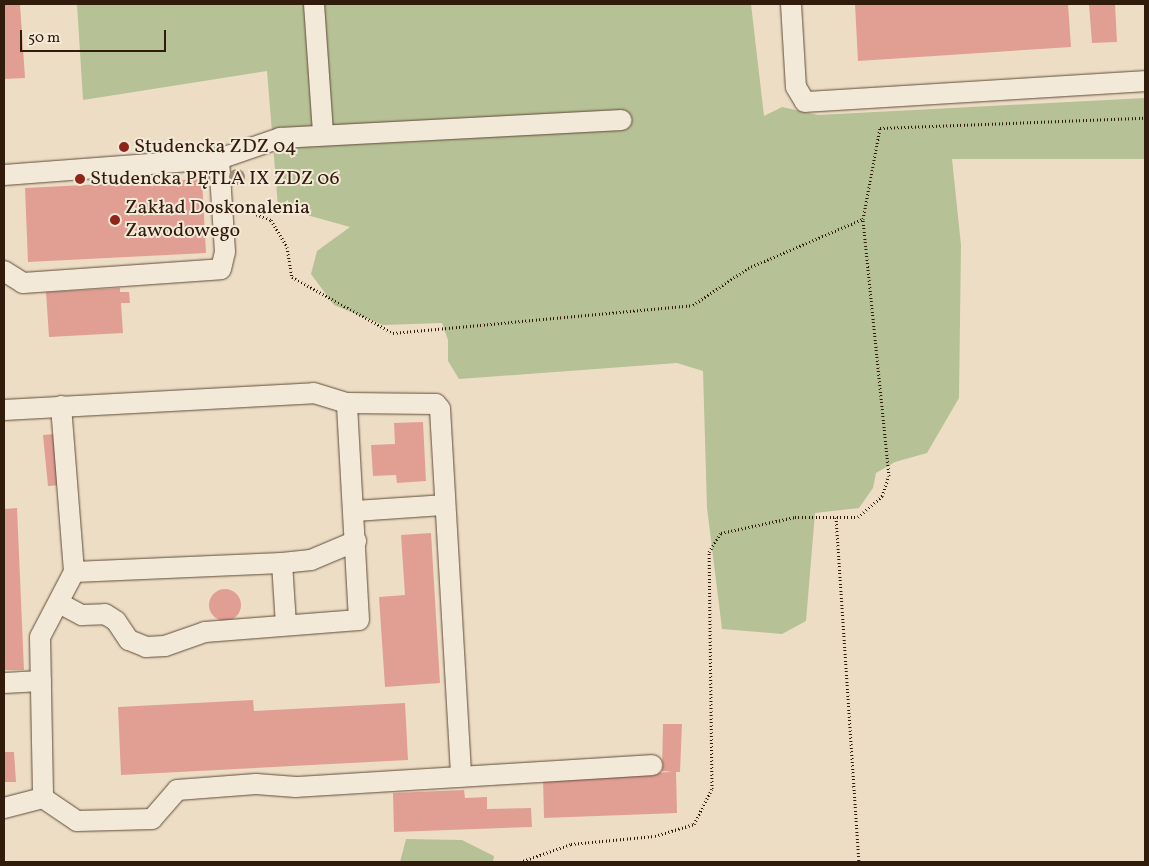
<!DOCTYPE html>
<meta charset="utf-8">
<style>
body{margin:0}
#map{position:relative;width:1149px;height:866px;overflow:hidden;background:#edddc5;font-family:Vollkorn,serif}
div>[style]{position:absolute}
.green>*{inset:0;background:#b7c196}
.building>*{inset:0;background:#e19f94}
.round{border-radius:50%}
.path>*{height:3px;margin-top:-1.5px;transform-origin:0;background:repeating-linear-gradient(90deg,#311b0a 0 1px,transparent 0 3.5px)}
.roads{filter:drop-shadow(0 0 1px #604c39) drop-shadow(0 0 1px #604c39)}
.minor>*{height:20px;margin:-10px;padding:0 10px;transform-origin:10px;border-radius:10px;background:#f3e9d9}
.trees>*{width:16px;height:16px;margin:-8px;border-radius:50%;background:#9c8e75}
.dots>*{width:14px;height:14px;translate:-50% -50%;box-sizing:border-box;border:2px solid #f3e9d9;border-radius:50%}
span{translate:-50% -50%;white-space:nowrap;text-align:center;line-height:1.15;-webkit-text-stroke:4px #f3e9d9;paint-order:stroke}
.poi-label{font-size:20px;color:#311b0a}
.left{translate:0 -50%;text-align:left}
.frame{position:absolute;inset:0;border:5px solid #311b0a;pointer-events:none}
.scale{position:absolute;left:20px;top:30px;width:146px;height:22px;box-sizing:border-box;border:2px solid #311b0a;border-top:0;padding-left:6px;font-size:15px;line-height:18px;white-space:nowrap;color:#311b0a;-webkit-text-stroke:4px #f3e9d9;paint-order:stroke}
</style>
<div id="map">
<div class="green">
<i style="clip-path:polygon(77px 4px,751px 4px,764px 116px,782px 107px,818px 115px,1145px 98px,1145px 159px,952px 159px,961px 245px,959px 398px,927px 453px,895px 462px,876px 473px,873px 488px,859px 508px,815px 513px,806px 621px,782px 634px,722px 629px,707px 508px,703px 371px,677px 363px,459px 379px,448px 361px,448px 340px,442px 323px,383px 325px,334px 305px,311px 274px,317px 251px,350px 227px,278px 207px,267px 71px,83px 100px)"></i>
<i style="clip-path:polygon(406px 839px,462px 840px,494px 856px,493px 862px,400px 862px)"></i>
</div>
<div class="building">
<i style="clip-path:polygon(4px 4px,20px 4px,25px 78px,4px 79px)"></i>
<i style="clip-path:polygon(855px 4px,1068px 4px,1071px 47px,858px 61px)"></i>
<i style="clip-path:polygon(1089px 4px,1115px 4px,1117px 42px,1092px 43px)"></i>
<i style="clip-path:polygon(202px 179px,206px 253px,28px 262px,25px 188px)"></i>
<i style="clip-path:polygon(120px 288px,120px 292px,129px 292px,130px 303px,121px 303px,123px 333px,49px 337px,46px 292px)"></i>
<i style="clip-path:polygon(423px 422px,426px 481px,397px 483px,396px 475px,373px 476px,371px 445px,395px 444px,394px 423px)"></i>
<i style="clip-path:polygon(56px 434px,61px 485px,48px 486px,43px 435px)"></i>
<i style="clip-path:polygon(17px 508px,24px 670px,4px 670px,4px 509px)"></i>
<i style="clip-path:polygon(431px 533px,440px 683px,385px 687px,379px 597px,405px 595px,401px 535px)"></i>
<i class="round" style="left:209px;top:589px;width:32px;height:32px"></i>
<i style="clip-path:polygon(253px 700px,254px 711px,405px 703px,408px 760px,121px 775px,118px 707px)"></i>
<i style="clip-path:polygon(663px 724px,682px 724px,680px 772px,676px 772px,677px 813px,544px 818px,543px 777px,673px 772px,662px 771px)"></i>
<i style="clip-path:polygon(4px 752px,14px 752px,16px 782px,4px 782px)"></i>
<i style="clip-path:polygon(464px 790px,465px 798px,487px 797px,487px 809px,531px 808px,532px 827px,394px 832px,393px 793px)"></i>
</div>
<div class="path">
<i style="left:240px;top:208px;width:33px;rotate:21deg"></i>
<i style="left:271px;top:220px;width:31px;rotate:59deg"></i>
<i style="left:287px;top:247px;width:30px;rotate:81deg"></i>
<i style="left:292px;top:277px;width:115px;rotate:29deg"></i>
<i style="left:393px;top:333px;width:301px;rotate:-5.3deg"></i>
<i style="left:693px;top:305px;width:66px;rotate:-33.9deg"></i>
<i style="left:748px;top:268px;width:125px;rotate:-23.1deg"></i>
<i style="left:836px;top:517px;width:346px;rotate:86.2deg"></i>
<i style="left:520px;top:862px;width:54px;rotate:-19.4deg"></i>
<i style="left:571px;top:844px;width:84px;rotate:-5.4deg"></i>
<i style="left:655px;top:836px;width:41px;rotate:-17.1deg"></i>
<i style="left:694px;top:824px;width:39px;rotate:-63deg"></i>
<i style="left:712px;top:789px;width:237px;rotate:-90.7deg"></i>
<i style="left:709px;top:552px;width:22px;rotate:-58deg"></i>
<i style="left:721px;top:533px;width:76px;rotate:-12.2deg"></i>
<i style="left:795px;top:517px;width:63px"></i>
<i style="left:858px;top:517px;width:32px;rotate:-41deg"></i>
<i style="left:882px;top:496px;width:21px;rotate:-71deg"></i>
<i style="left:889px;top:476px;width:258px;rotate:-95.8deg"></i>
<i style="left:863px;top:219px;width:93px;rotate:-79.4deg"></i>
<i style="left:880px;top:128px;width:265px;rotate:-2.2deg"></i>
</div>
<div class="roads">
<div class="minor">
<i style="left:314px;top:4px;width:130px;rotate:86deg"></i>
<i style="left:791px;top:4px;width:83px;rotate:86.6deg"></i>
<i style="left:796px;top:87px;width:17px;rotate:59deg"></i>
<i style="left:805px;top:102px;width:341px;rotate:-3.5deg"></i>
<i style="left:4px;top:175px;width:216px;rotate:-4.3deg"></i>
<i style="left:219px;top:159px;width:65px;rotate:-19deg"></i>
<i style="left:280px;top:138px;width:342px;rotate:-3deg"></i>
<i style="left:4px;top:271px;width:22px;rotate:32deg"></i>
<i style="left:23px;top:283px;width:198px;rotate:-4deg"></i>
<i style="left:221px;top:269px;width:17px;rotate:-77deg"></i>
<i style="left:225px;top:252px;width:93px;rotate:-93.7deg"></i>
<i style="left:61px;top:406px;width:167px;rotate:85.5deg"></i>
<i style="left:74px;top:572px;width:73px;rotate:117.6deg"></i>
<i style="left:40px;top:637px;width:161px;rotate:88.9deg"></i>
<i style="left:43px;top:798px;width:41px;rotate:34.1deg"></i>
<i style="left:77px;top:821px;width:75px;rotate:-1.5deg"></i>
<i style="left:152px;top:819px;width:38px;rotate:-49deg"></i>
<i style="left:177px;top:790px;width:79px;rotate:-4.3deg"></i>
<i style="left:256px;top:784px;width:40px;rotate:4.3deg"></i>
<i style="left:296px;top:787px;width:357px;rotate:-3.5deg"></i>
<i style="left:4px;top:410px;width:310px;rotate:-3.1deg"></i>
<i style="left:314px;top:393px;width:34px;rotate:17deg"></i>
<i style="left:347px;top:403px;width:89px;rotate:0.6deg"></i>
<i style="left:436px;top:404px;width:6px;rotate:51deg"></i>
<i style="left:440px;top:409px;width:368px;rotate:86.7deg"></i>
<i style="left:354px;top:511px;width:90px;rotate:-3.8deg"></i>
<i style="left:282px;top:563px;width:62px;rotate:86.3deg"></i>
<i style="left:74px;top:572px;width:208px;rotate:-2.5deg"></i>
<i style="left:282px;top:563px;width:29px;rotate:-6deg"></i>
<i style="left:311px;top:560px;width:49px;rotate:-22.9deg"></i>
<i style="left:59px;top:603px;width:26px;rotate:28deg"></i>
<i style="left:82px;top:615px;width:23px;rotate:-2deg"></i>
<i style="left:105px;top:614px;width:13px;rotate:32deg"></i>
<i style="left:116px;top:621px;width:23px;rotate:56deg"></i>
<i style="left:129px;top:640px;width:18px;rotate:22deg"></i>
<i style="left:146px;top:647px;width:19px;rotate:-3deg"></i>
<i style="left:165px;top:646px;width:42px;rotate:-19.3deg"></i>
<i style="left:205px;top:632px;width:154px;rotate:-4.5deg"></i>
<i style="left:359px;top:620px;width:217px;rotate:-93.2deg"></i>
<i style="left:4px;top:683px;width:37px;rotate:-3deg"></i>
<i style="left:4px;top:808px;width:40px;rotate:-14.4deg"></i>
</div>
</div>
<div class="trees">
<i style="left:237px;top:177px"></i>
</div>
<div class="dots">
<i style="left:124px;top:147px;background:#8f2418"></i>
<i style="left:80px;top:179px;background:#8f2418"></i>
<i style="left:115px;top:220px;background:#8f2418"></i>
</div>
<div class="poi-label">
<span class="left" style="left:134px;top:147px">Studencka ZDZ 04</span>
<span class="left" style="left:90px;top:179px">Studencka PĘTLA IX ZDZ 06</span>
<span class="left" style="left:125px;top:220px">Zakład Doskonalenia<br>Zawodowego</span>
</div>
<div class="frame"></div>
<div class="scale">50 m</div>
</div>
